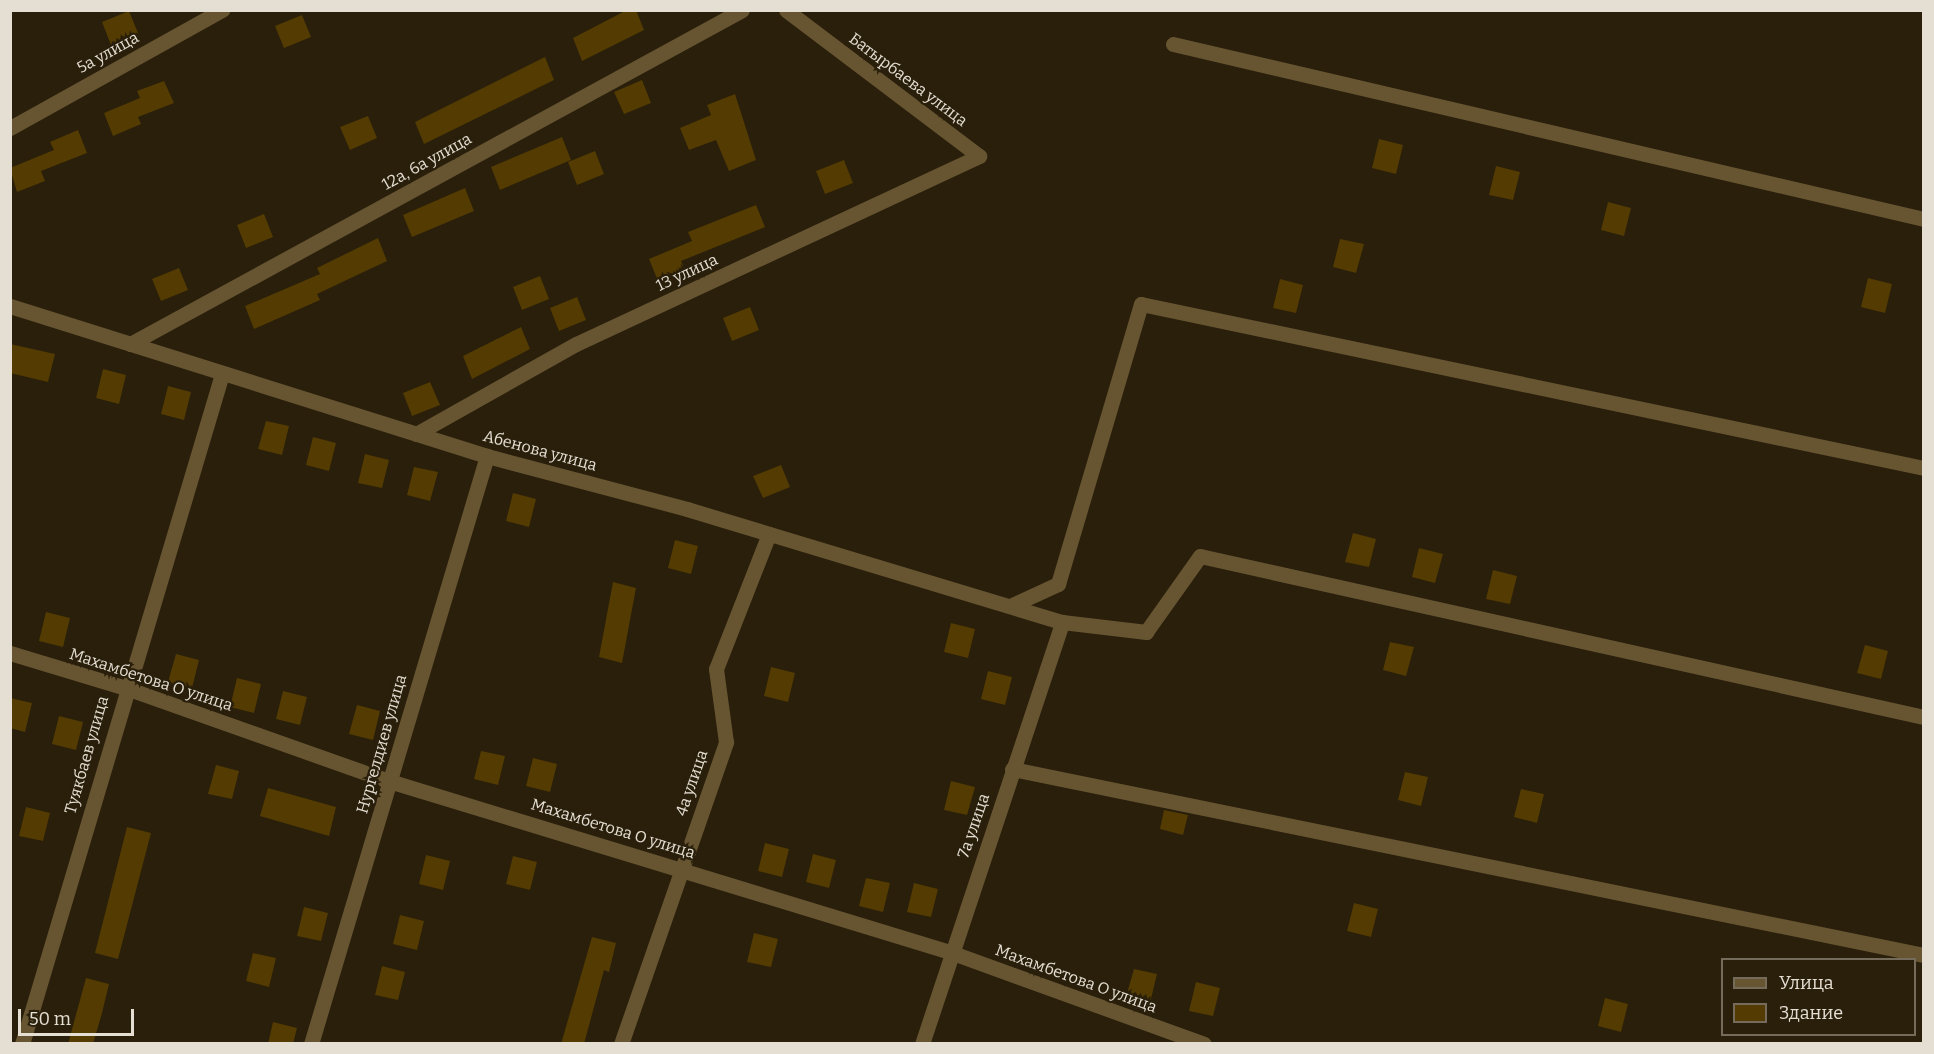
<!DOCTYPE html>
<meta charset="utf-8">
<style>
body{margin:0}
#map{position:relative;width:1934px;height:1054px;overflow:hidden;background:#291f0b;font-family:Bitter,serif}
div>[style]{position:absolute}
.building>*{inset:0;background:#533b02}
.minor>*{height:15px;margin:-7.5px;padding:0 7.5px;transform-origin:7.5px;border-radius:7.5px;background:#675532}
span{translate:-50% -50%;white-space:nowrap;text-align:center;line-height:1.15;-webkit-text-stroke:4.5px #291f0b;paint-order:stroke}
.street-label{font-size:16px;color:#e5ded2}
.frame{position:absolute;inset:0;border:12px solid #e5ded2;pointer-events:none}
.legend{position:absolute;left:1721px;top:958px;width:195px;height:78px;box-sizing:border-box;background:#291f0b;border:2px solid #746b5b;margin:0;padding:8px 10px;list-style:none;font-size:18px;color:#e5ded2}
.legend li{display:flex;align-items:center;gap:12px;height:30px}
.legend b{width:30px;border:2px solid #746b5b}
.scale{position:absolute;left:18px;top:1009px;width:116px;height:27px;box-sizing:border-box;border:3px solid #e5ded2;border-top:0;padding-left:8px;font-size:18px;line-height:21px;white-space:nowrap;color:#e5ded2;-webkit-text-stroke:4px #291f0b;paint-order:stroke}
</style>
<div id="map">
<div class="building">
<i style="clip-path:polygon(627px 10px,636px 10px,644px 30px,582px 61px,573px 38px)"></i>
<i style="clip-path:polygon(129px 11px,138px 33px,111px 45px,102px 22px)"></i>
<i style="clip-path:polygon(302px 15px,311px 37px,284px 48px,275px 26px)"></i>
<i style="clip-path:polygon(545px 57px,554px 80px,424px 144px,415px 122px)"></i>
<i style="clip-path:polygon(642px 80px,651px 103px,624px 114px,614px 92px)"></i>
<i style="clip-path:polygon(164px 81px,174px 103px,138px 117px,141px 124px,113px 136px,104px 113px,140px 98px,137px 91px)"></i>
<i style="clip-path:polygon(735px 94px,756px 160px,729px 171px,716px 140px,689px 150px,680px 128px,711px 115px,707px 105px)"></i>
<i style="clip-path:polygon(368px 116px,377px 138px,350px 150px,340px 127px)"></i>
<i style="clip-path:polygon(78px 130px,87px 153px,41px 171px,45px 181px,17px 192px,10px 168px,54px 150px,50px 142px)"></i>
<i style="clip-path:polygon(562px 137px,571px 160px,500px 190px,491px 167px)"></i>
<i style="clip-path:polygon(1379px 139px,1403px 145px,1396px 174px,1372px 168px)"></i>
<i style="clip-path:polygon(595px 151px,604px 174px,577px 185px,568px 162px)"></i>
<i style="clip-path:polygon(844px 160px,853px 183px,825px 194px,816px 171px)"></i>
<i style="clip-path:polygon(1496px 166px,1520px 172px,1513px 200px,1489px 195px)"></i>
<i style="clip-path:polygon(465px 188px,474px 211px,412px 237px,403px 215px)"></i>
<i style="clip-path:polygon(1608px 202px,1631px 208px,1624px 236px,1601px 230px)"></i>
<i style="clip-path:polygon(756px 205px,765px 227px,681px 261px,685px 270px,658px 281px,649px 259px,692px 241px,688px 232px)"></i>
<i style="clip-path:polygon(264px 214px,273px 237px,246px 248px,237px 225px)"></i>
<i style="clip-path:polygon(378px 238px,387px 261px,317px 294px,320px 300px,254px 329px,245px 306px,320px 274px,317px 268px)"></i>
<i style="clip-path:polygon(1340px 239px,1364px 244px,1356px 273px,1333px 267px)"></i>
<i style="clip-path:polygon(179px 268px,188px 290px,161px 301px,152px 279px)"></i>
<i style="clip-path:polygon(540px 276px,549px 299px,522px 310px,513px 287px)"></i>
<i style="clip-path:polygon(1868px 278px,1892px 284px,1885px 313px,1861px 307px)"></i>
<i style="clip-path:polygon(1280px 279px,1303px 285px,1296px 313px,1273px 308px)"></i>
<i style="clip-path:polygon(577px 297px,586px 320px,559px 331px,550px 308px)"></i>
<i style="clip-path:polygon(750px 307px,759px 330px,732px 341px,723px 318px)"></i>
<i style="clip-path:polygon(521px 327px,530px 349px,472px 379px,463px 356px)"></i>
<i style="clip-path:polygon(10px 344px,55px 354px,48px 382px,10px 373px)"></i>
<i style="clip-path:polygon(103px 369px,126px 375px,119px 404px,96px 398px)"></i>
<i style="clip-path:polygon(430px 382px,440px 405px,412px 416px,403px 393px)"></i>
<i style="clip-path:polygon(168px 386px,191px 392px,184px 420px,161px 414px)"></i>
<i style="clip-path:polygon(266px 421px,289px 426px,282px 455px,258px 449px)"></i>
<i style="clip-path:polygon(313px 437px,336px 443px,329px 471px,306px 465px)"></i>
<i style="clip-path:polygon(365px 454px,389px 460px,382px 488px,358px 483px)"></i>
<i style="clip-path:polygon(781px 465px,790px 487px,763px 498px,753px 476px)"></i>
<i style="clip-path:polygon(414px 467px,438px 472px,430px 501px,407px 495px)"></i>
<i style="clip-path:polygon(513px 493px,536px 499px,529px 527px,506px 521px)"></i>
<i style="clip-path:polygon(1353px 533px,1376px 539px,1369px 567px,1345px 562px)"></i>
<i style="clip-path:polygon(675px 540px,698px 546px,691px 574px,668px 568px)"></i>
<i style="clip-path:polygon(1419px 548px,1443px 554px,1435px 583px,1412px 577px)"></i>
<i style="clip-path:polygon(1493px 570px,1517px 576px,1510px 604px,1486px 599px)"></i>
<i style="clip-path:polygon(613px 582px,636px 588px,622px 663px,599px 657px)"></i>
<i style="clip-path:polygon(46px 612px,70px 618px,63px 647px,39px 641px)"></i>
<i style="clip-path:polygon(951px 623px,975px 629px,968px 658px,944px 652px)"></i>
<i style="clip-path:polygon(1390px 642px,1414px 647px,1406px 676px,1383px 670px)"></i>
<i style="clip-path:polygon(1865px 645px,1888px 651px,1881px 679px,1857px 673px)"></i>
<i style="clip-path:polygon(176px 654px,199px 660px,192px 688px,168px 682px)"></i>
<i style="clip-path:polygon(771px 667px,795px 673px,788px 702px,764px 696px)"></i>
<i style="clip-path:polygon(988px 671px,1012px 677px,1005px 705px,981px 699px)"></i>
<i style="clip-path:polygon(237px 678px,261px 684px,254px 713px,230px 707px)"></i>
<i style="clip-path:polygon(283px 691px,307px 697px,300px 725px,276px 719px)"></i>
<i style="clip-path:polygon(10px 698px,32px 703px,25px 732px,10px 728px)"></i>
<i style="clip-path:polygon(357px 705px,380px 711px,373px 740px,349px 734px)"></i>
<i style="clip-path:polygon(59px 716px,83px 722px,76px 750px,52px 744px)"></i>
<i style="clip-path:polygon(481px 751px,505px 756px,498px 785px,474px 779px)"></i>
<i style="clip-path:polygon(533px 758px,557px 764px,550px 792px,526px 786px)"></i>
<i style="clip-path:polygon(216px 765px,239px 771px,232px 799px,208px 794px)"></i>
<i style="clip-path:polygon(1405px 772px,1428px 777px,1421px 806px,1398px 800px)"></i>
<i style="clip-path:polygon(951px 781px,975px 787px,967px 815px,944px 810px)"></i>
<i style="clip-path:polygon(268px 788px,336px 807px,329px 836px,260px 816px)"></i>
<i style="clip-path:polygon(1521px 789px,1544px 794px,1537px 823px,1514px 817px)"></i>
<i style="clip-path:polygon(26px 807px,50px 813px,43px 841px,19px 836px)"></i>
<i style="clip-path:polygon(1164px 810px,1188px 815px,1183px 835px,1160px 829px)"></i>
<i style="clip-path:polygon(127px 827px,151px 833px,118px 959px,95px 953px)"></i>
<i style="clip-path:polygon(765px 843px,789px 849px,782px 877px,758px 871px)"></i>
<i style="clip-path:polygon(813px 854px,836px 860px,829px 888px,806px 882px)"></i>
<i style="clip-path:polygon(426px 855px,450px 861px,443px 890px,419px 884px)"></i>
<i style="clip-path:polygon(513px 856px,537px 862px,530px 890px,506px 884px)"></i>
<i style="clip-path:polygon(866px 878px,890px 883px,883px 912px,859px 906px)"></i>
<i style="clip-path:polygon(914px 883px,938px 889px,931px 917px,907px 912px)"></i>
<i style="clip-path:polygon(1354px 903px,1378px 909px,1371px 937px,1347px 931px)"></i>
<i style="clip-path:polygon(304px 907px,328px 913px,321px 941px,297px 936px)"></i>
<i style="clip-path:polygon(400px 915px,424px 921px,417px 950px,393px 944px)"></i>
<i style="clip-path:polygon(754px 933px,778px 939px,771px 967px,747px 962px)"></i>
<i style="clip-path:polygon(592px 937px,616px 943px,609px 972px,604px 970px,584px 1044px,561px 1044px)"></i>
<i style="clip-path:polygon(253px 953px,276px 958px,269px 987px,246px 981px)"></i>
<i style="clip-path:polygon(382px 966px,405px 972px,398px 1000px,375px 995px)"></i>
<i style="clip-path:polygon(1134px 969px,1157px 974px,1150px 1003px,1126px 997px)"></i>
<i style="clip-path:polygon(86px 978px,109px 984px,102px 1013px,93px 1044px,68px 1044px)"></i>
<i style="clip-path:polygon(1196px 982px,1220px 988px,1213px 1016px,1189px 1011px)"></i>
<i style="clip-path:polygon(1605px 998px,1628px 1004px,1621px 1032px,1598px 1026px)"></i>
<i style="clip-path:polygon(273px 1022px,297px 1028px,293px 1044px,268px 1044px)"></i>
</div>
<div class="minor">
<i style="left:1173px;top:44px;width:771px;rotate:13.12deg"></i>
<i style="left:10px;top:128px;width:243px;rotate:-29.1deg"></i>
<i style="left:10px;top:306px;width:500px;rotate:17.46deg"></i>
<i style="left:487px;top:456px;width:207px;rotate:14.8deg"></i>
<i style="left:687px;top:509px;width:392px;rotate:16.8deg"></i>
<i style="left:1062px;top:622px;width:85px;rotate:6.8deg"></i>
<i style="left:1146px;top:632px;width:93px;rotate:-54.6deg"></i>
<i style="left:1200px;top:556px;width:742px;rotate:12.54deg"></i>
<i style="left:130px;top:344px;width:697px;rotate:-28.62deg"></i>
<i style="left:416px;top:434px;width:184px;rotate:-29.4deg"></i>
<i style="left:576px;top:344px;width:445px;rotate:-25deg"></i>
<i style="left:979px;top:156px;width:242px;rotate:-142.9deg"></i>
<i style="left:1010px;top:606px;width:53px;rotate:-24.6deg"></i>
<i style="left:1058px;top:584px;width:292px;rotate:-73.5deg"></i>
<i style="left:1141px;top:304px;width:800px;rotate:11.83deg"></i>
<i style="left:10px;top:653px;width:121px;rotate:16.8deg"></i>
<i style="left:126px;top:688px;width:279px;rotate:19.5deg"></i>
<i style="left:389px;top:781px;width:586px;rotate:16.95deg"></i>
<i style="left:950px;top:952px;width:270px;rotate:19.9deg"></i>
<i style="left:1012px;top:769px;width:931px;rotate:11.53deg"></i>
<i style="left:22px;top:1044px;width:699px;rotate:-73.38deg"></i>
<i style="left:311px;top:1044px;width:614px;rotate:-73.34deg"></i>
<i style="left:621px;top:1044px;width:320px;rotate:-70.8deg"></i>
<i style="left:726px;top:742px;width:74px;rotate:-97.8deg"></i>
<i style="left:716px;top:669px;width:145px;rotate:-68.6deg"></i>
<i style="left:922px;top:1044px;width:445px;rotate:-71.6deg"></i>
</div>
<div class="street-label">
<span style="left:108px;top:53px;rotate:-29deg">5а улица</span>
<span style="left:908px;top:80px;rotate:37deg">Батырбаева улица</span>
<span style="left:427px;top:162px;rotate:-29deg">12а, 6а улица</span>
<span style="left:687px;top:273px;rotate:-25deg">13 улица</span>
<span style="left:540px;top:451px;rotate:15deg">Абенова улица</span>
<span style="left:151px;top:680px;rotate:18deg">Махамбетова О улица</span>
<span style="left:382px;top:744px;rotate:-74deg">Нургелдиев улица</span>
<span style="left:87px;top:755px;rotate:-74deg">Туякбаев улица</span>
<span style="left:692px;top:783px;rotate:-71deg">4а улица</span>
<span style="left:974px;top:826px;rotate:-71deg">7а улица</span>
<span style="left:613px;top:829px;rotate:17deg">Махамбетова О улица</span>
<span style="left:1076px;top:979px;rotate:20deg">Махамбетова О улица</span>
</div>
<div class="frame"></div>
<ul class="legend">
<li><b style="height:8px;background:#675532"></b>Улица</li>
<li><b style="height:16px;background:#533b02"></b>Здание</li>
</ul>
<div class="scale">50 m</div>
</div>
